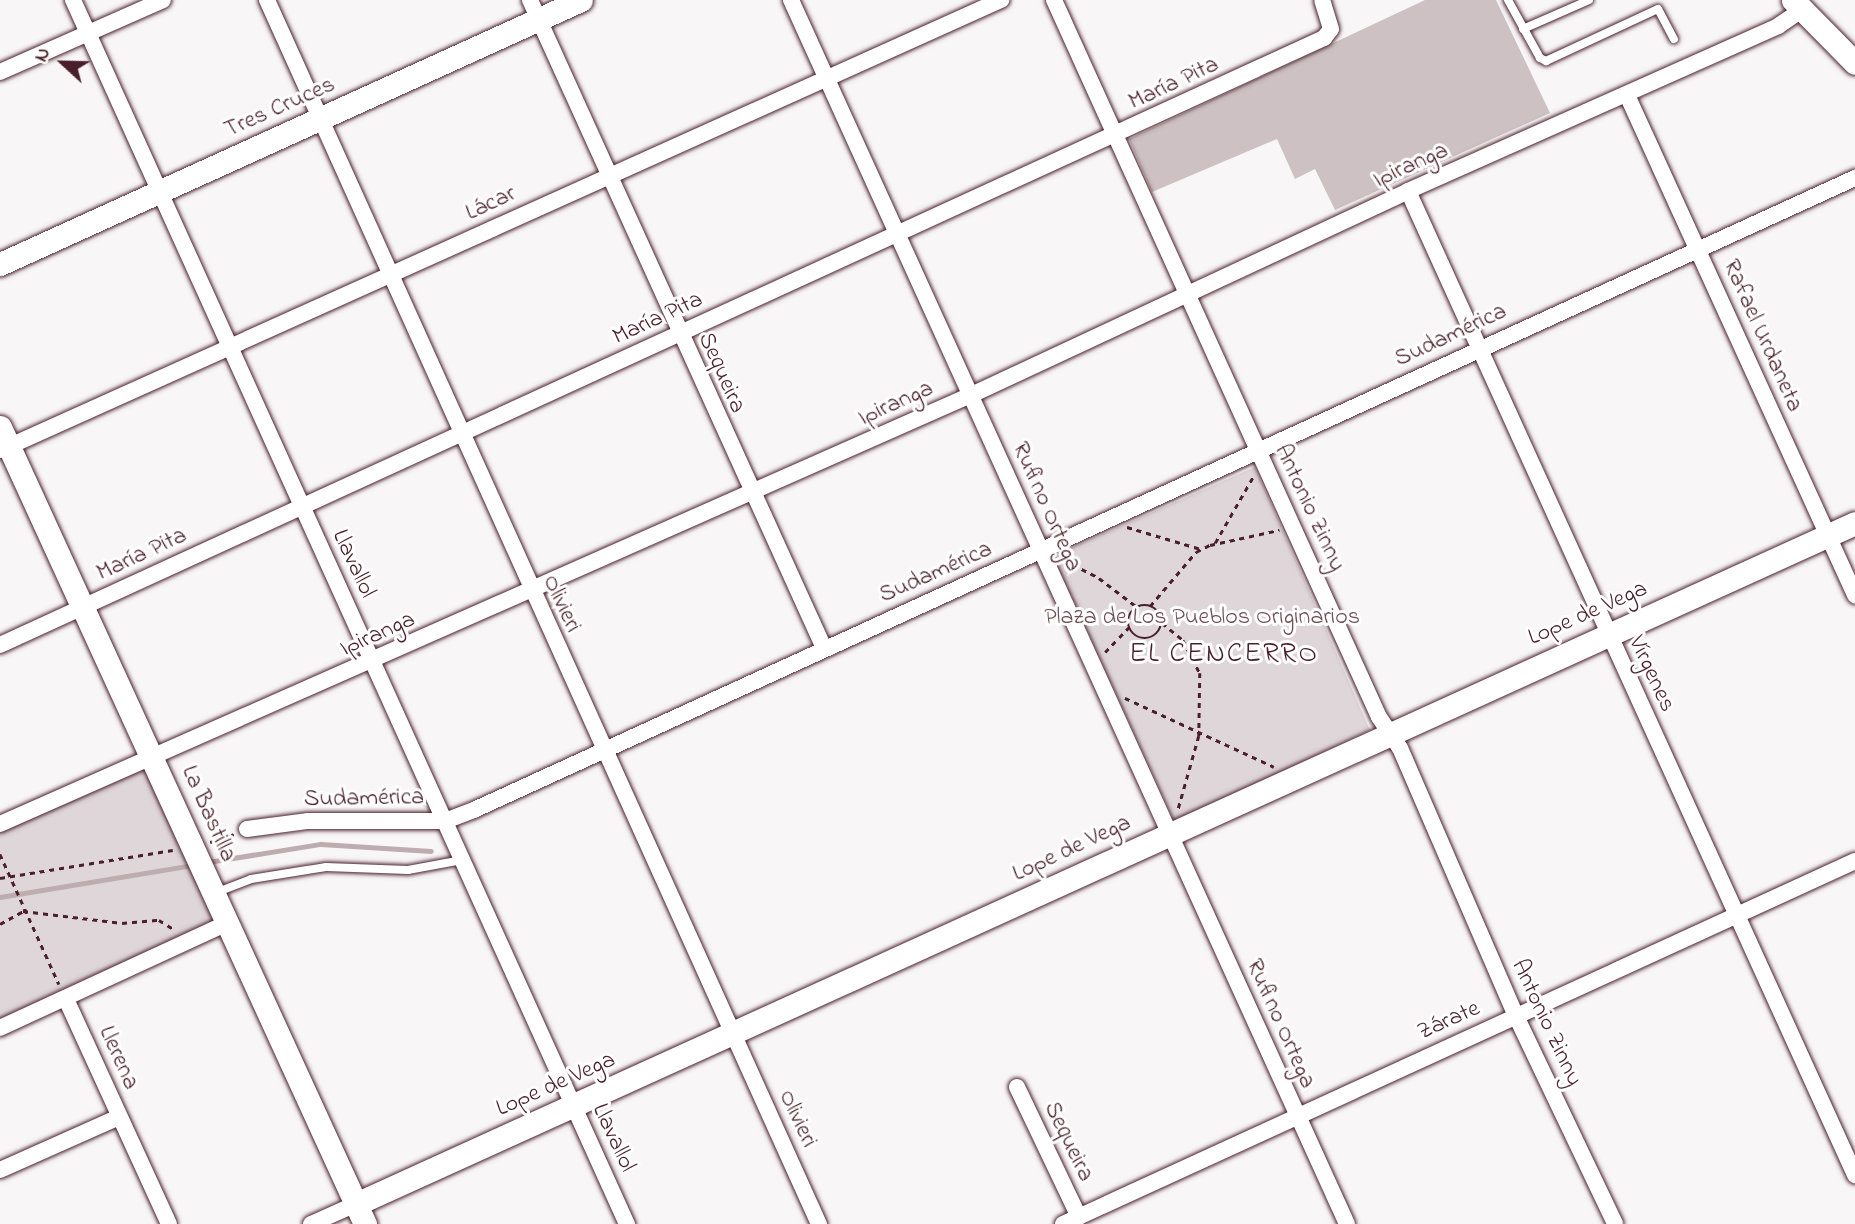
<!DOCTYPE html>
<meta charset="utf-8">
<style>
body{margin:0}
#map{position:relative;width:1855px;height:1224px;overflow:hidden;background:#f8f6f7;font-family:"Indie Flower",sans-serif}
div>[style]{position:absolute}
.green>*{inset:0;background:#ded6d9}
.stream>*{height:4.5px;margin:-2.25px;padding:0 2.25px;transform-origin:2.25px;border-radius:2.25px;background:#bdadb0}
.building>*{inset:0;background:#cdc1c4}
.path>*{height:2.5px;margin-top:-1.25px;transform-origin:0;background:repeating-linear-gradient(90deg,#4a1f2b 0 5px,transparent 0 10px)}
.path>.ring{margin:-1.25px;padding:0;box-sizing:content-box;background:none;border:2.5px solid #4a1f2b;border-radius:50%}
.roads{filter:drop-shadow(0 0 2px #4a1f2b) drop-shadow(0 0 2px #4a1f2b)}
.lane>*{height:8px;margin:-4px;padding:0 4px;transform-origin:4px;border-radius:4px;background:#fff}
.street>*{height:16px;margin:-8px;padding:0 8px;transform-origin:8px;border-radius:8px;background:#fff}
.secondary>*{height:23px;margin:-11.5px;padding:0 11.5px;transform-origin:11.5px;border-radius:11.5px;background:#fff}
span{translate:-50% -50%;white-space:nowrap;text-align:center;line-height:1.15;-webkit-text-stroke:6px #fff;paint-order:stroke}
.street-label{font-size:24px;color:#4a1f2b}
.park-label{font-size:24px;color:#6f4d56}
.quarter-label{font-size:28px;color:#4a1f2b;letter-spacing:2px}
.north{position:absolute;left:28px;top:28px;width:70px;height:70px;-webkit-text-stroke:5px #fff;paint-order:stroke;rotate:292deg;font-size:19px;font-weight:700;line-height:28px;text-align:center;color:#4a1f2b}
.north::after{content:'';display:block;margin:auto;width:24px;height:32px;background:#4a1f2b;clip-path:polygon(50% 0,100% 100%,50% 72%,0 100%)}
</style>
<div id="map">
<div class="green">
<i style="clip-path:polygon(1255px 467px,1370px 730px,1175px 822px,1053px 556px)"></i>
<i style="clip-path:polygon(154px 759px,229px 922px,0 1028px,0 824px)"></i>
</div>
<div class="stream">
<i style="left:208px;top:862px;width:114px;rotate:-9.1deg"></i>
<i style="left:321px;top:844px;width:110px;rotate:3.6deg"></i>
<i style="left:0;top:897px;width:196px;rotate:-9.4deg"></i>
</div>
<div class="building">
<i style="clip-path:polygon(1425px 0,1496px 0,1550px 113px,1335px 210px,1315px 169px,1295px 179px,1277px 139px,1152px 192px,1129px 139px)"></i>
</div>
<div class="path">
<i style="left:1127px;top:527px;width:77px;rotate:16.6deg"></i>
<i style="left:1215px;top:543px;width:76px;rotate:-60.1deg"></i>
<i style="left:1064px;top:560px;width:39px;rotate:27deg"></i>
<i style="left:1099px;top:578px;width:48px;rotate:37.3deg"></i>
<i class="ring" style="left:1128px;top:605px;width:31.5px;height:31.5px"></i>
<i style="left:1150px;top:606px;width:71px;rotate:-49.6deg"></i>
<i style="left:1196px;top:552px;width:16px;rotate:-27deg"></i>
<i style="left:1210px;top:545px;width:71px;rotate:-12.3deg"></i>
<i style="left:1162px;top:623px;width:27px;rotate:39deg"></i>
<i style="left:1183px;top:640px;width:37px;rotate:63deg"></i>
<i style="left:1200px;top:673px;width:63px;rotate:90.9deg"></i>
<i style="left:1199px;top:736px;width:77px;rotate:105.8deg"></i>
<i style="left:1105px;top:652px;width:35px;rotate:-46deg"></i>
<i style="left:1125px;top:698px;width:164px;rotate:24.8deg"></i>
<i style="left:210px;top:842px;width:25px;rotate:-18deg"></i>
<i style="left:0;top:854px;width:143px;rotate:65.6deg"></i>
<i style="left:0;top:878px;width:175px;rotate:-9.2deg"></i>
<i style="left:0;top:924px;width:26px;rotate:-29deg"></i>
<i style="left:23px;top:911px;width:100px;rotate:6.9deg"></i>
<i style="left:122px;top:923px;width:37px;rotate:-5deg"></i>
<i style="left:159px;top:920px;width:19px;rotate:32deg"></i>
</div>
<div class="roads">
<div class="lane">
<i style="left:1508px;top:0;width:66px;rotate:61.1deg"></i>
<i style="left:1540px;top:58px;width:7px;rotate:27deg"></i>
<i style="left:1546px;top:61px;width:123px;rotate:-24.9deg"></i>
<i style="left:1658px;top:9px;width:34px;rotate:62deg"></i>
<i style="left:1523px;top:29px;width:72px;rotate:-23.7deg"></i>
<i style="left:215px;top:893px;width:39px;rotate:-21deg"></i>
<i style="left:251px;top:879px;width:76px;rotate:-9.1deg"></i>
<i style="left:326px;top:867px;width:82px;rotate:2.1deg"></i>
<i style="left:408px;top:870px;width:55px;rotate:-10.5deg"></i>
</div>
<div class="street">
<i style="left:73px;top:0;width:1344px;rotate:65.65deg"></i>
<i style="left:267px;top:0;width:1343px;rotate:65.73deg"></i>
<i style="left:530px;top:0;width:712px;rotate:65.6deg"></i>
<i style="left:791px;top:0;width:1344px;rotate:65.57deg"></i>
<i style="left:1054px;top:0;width:787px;rotate:65.62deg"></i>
<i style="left:1379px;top:717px;width:37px;rotate:56deg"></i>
<i style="left:1400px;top:748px;width:292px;rotate:66.6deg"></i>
<i style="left:1516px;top:1016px;width:230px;rotate:64.5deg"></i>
<i style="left:0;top:72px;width:178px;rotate:-23.8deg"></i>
<i style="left:1627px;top:95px;width:550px;rotate:65.49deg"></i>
<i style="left:1408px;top:191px;width:1081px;rotate:65.57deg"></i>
<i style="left:1px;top:450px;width:1097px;rotate:-24.23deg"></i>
<i style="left:0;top:645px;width:1457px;rotate:-24.63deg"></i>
<i style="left:1324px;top:38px;width:11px;rotate:-52deg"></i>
<i style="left:1331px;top:29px;width:30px;rotate:-107deg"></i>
<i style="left:0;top:824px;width:1062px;rotate:-23.84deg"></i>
<i style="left:971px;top:395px;width:482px;rotate:-25deg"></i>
<i style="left:1408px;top:191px;width:405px;rotate:-24deg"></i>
<i style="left:1778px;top:26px;width:30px;rotate:-34deg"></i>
<i style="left:247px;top:829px;width:62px;rotate:-7.5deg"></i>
<i style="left:308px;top:821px;width:137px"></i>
<i style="left:445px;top:821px;width:33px;rotate:-21deg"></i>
<i style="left:476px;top:809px;width:1517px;rotate:-24.59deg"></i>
<i style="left:66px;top:999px;width:247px;rotate:65.4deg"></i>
<i style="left:0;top:1028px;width:252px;rotate:-24.8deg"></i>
<i style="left:1017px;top:1087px;width:144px;rotate:64.5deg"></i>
<i style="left:0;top:1170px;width:130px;rotate:-24deg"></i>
<i style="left:311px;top:1224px;width:49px;rotate:-24deg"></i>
<i style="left:1063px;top:1224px;width:871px;rotate:-24.62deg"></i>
</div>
<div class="secondary">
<i style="left:1793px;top:0;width:88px;rotate:45.5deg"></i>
<i style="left:0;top:264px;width:638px;rotate:-24.44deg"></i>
<i style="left:0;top:427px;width:877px;rotate:65.39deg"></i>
<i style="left:356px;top:1204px;width:1646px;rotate:-24.43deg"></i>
</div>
</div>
<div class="street-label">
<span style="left:1174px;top:84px;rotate:-25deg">María Pita</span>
<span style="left:280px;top:108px;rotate:-24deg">Tres Cruces</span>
<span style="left:1411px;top:166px;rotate:-24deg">Ipiranga</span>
<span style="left:491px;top:204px;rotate:-25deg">Lácar</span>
<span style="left:658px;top:319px;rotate:-25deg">María Pita</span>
<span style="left:1451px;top:336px;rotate:-25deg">Sudamérica</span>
<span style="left:1762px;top:336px;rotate:66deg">Rafael Urdaneta</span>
<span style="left:721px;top:373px;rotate:66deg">Sequeira</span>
<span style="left:896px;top:404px;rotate:-24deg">Ipiranga</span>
<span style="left:1046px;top:507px;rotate:66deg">Rufino Ortega</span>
<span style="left:1309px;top:508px;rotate:65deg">Antonio Zinny</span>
<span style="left:142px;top:555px;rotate:-25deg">María Pita</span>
<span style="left:353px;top:564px;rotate:65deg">Llavallol</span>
<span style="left:936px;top:573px;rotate:-24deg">Sudamérica</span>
<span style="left:561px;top:604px;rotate:65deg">Olivieri</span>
<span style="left:1588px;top:614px;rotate:-24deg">Lope de Vega</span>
<span style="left:378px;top:635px;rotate:-24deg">Ipiranga</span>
<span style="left:1651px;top:674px;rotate:65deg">Vírgenes</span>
<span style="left:364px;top:799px;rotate:-1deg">Sudamérica</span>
<span style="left:208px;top:814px;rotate:66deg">La Bastilla</span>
<span style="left:1072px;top:849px;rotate:-25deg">Lope de Vega</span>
<span style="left:1449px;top:1021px;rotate:-24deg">Zárate</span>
<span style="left:1546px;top:1023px;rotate:65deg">Antonio Zinny</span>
<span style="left:1280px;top:1024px;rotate:66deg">Rufino Ortega</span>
<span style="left:118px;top:1058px;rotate:66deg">Llerena</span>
<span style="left:556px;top:1085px;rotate:-24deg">Lope de Vega</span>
<span style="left:797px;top:1119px;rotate:65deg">Olivieri</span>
<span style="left:613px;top:1138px;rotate:65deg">Llavallol</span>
<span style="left:1068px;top:1142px;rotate:64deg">Sequeira</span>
</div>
<div class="park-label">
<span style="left:1202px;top:618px">Plaza de Los Pueblos Originarios</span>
</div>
<div class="quarter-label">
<span style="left:1224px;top:655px">EL CENCERRO</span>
</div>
<div class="north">N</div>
</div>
